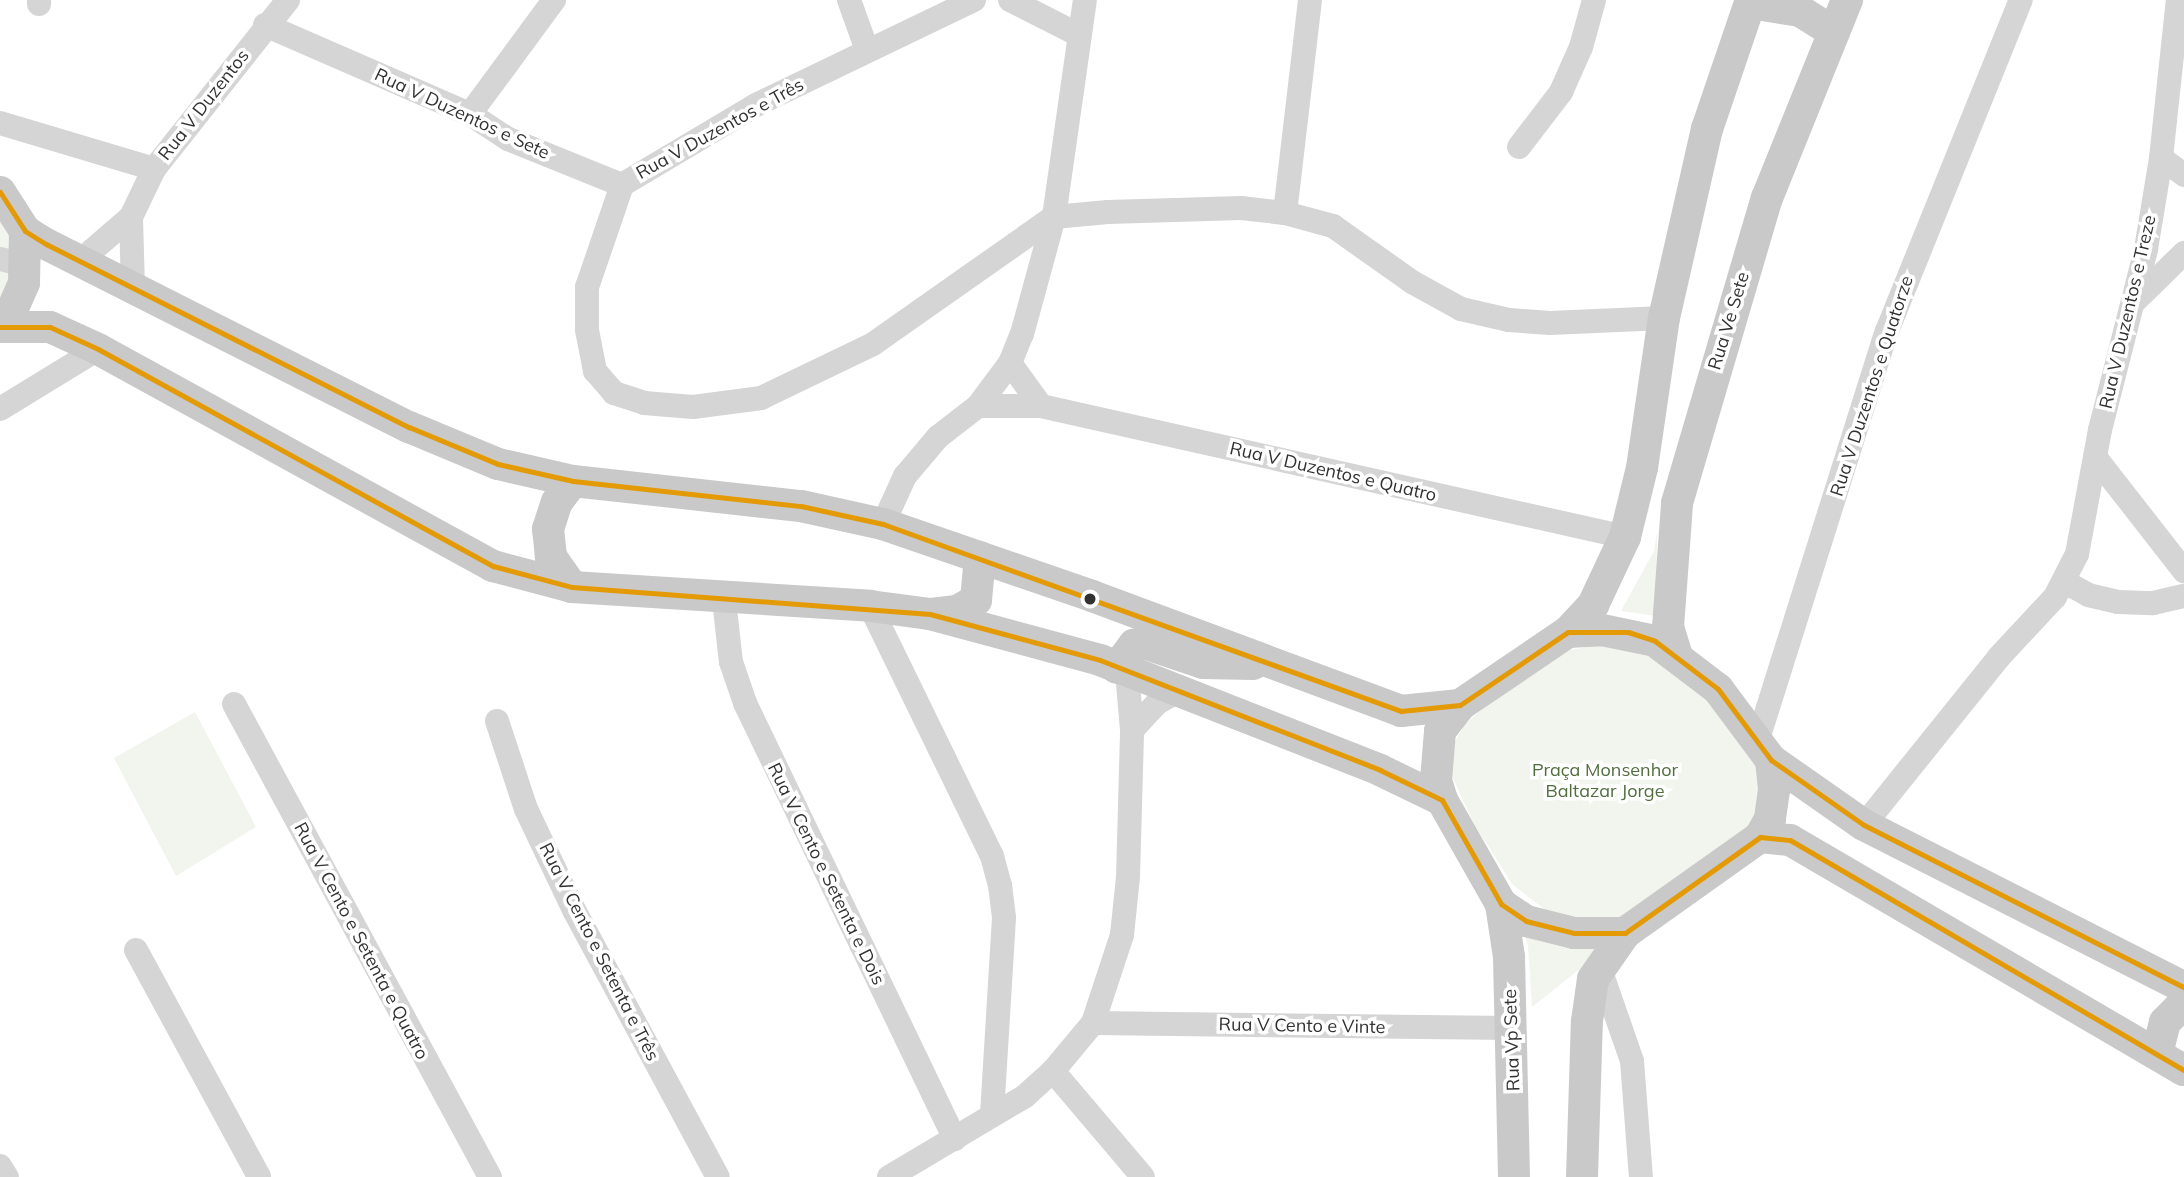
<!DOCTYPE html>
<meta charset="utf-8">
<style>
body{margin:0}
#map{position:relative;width:2184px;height:1177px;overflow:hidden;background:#fff;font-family:Mulish,sans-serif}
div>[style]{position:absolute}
.green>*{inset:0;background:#f1f5ed}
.minor>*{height:24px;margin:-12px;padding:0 12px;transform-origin:12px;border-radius:12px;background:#d5d5d5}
.major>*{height:32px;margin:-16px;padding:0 16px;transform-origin:16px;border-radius:16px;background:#c9c9c9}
.bus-1>*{height:5px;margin:-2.5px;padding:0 2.5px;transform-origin:2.5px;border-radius:2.5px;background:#e39a05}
.dots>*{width:19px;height:19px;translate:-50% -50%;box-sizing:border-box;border:4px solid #fff;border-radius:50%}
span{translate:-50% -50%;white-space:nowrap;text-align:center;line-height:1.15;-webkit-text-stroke:7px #fff;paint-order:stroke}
.street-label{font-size:18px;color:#313131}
.park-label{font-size:18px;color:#516d3d}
</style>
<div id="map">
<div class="green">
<i style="clip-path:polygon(0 217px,15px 238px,15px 262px,0 304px)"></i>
<i style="clip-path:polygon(1657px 532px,1656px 616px,1621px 611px,1654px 551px)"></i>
<i style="clip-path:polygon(1623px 641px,1694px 680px,1770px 773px,1766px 816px,1625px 923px,1552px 915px,1513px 885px,1474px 824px,1451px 774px,1452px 747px,1465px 724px,1501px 693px,1564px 651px)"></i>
<i style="clip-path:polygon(195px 712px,256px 827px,176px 876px,114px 758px)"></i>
<i style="clip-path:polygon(1522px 925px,1605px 949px,1532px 1007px,1528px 946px)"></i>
</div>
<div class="minor">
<i style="left:849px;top:0;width:53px;rotate:70.2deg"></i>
<i style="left:974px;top:0;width:242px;rotate:154.3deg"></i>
<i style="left:756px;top:105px;width:156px;rotate:149.2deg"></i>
<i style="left:622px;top:185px;width:108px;rotate:108.9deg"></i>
<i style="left:587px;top:287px;width:43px;rotate:90deg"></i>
<i style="left:587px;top:330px;width:42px;rotate:79deg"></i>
<i style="left:595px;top:371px;width:29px;rotate:49deg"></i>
<i style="left:614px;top:393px;width:32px;rotate:18deg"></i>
<i style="left:644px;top:403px;width:49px;rotate:4.7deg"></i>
<i style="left:693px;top:407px;width:69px;rotate:-7.5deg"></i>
<i style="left:761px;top:398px;width:124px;rotate:-25.7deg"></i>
<i style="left:873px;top:344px;width:221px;rotate:-35.1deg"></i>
<i style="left:1054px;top:217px;width:54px;rotate:-5.3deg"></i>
<i style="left:1108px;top:212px;width:133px;rotate:-1.7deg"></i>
<i style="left:1241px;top:208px;width:44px;rotate:6.5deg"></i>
<i style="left:1285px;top:213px;width:50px;rotate:15.2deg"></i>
<i style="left:1333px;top:226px;width:97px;rotate:35.3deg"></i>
<i style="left:1412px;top:282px;width:56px;rotate:28.9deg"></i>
<i style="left:1461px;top:309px;width:49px;rotate:12.9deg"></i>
<i style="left:1509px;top:320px;width:41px;rotate:4.2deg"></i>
<i style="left:1550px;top:323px;width:114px;rotate:-2.5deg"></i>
<i style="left:1010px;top:0;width:77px;rotate:26.9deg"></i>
<i style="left:39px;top:4px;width:4px;rotate:-90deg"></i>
<i style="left:265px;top:25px;width:223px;rotate:23.5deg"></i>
<i style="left:470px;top:114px;width:45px;rotate:33.3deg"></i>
<i style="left:508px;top:139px;width:123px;rotate:22deg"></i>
<i style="left:470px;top:114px;width:142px;rotate:-53.6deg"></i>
<i style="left:0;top:123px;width:161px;rotate:16.6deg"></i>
<i style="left:1519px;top:147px;width:69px;rotate:-52.6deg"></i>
<i style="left:1561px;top:92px;width:49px;rotate:-66deg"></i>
<i style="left:1581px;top:47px;width:49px;rotate:-74.5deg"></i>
<i style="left:2161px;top:158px;width:29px;rotate:36deg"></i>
<i style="left:1285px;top:213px;width:214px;rotate:-83.3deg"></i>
<i style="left:131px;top:217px;width:70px;rotate:88.4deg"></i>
<i style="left:0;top:259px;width:21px;rotate:14deg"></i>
<i style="left:81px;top:260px;width:66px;rotate:-40.7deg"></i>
<i style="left:131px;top:217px;width:53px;rotate:-64.4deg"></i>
<i style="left:154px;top:169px;width:216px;rotate:-51.6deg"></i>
<i style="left:2135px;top:301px;width:69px;rotate:-44.4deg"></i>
<i style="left:1010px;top:363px;width:53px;rotate:54.2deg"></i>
<i style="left:978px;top:406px;width:63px"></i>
<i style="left:1041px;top:406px;width:599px;rotate:12.64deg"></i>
<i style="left:0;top:409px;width:115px;rotate:-31.5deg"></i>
<i style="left:2095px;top:457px;width:145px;rotate:52deg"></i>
<i style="left:883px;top:524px;width:53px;rotate:-65.4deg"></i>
<i style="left:905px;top:476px;width:51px;rotate:-49.8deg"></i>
<i style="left:938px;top:437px;width:51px;rotate:-37.8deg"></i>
<i style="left:978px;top:406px;width:54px;rotate:-53.3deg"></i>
<i style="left:1010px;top:363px;width:31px;rotate:-68deg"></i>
<i style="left:1022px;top:334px;width:121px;rotate:-74.7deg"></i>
<i style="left:1054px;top:217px;width:219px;rotate:-81.9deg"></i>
<i style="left:2065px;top:582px;width:26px;rotate:29deg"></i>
<i style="left:2088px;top:595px;width:31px;rotate:13deg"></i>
<i style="left:2118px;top:602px;width:35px;rotate:2deg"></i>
<i style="left:2153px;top:603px;width:32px;rotate:-13deg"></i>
<i style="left:724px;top:600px;width:62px;rotate:83.6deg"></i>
<i style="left:731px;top:662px;width:43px;rotate:71.1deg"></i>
<i style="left:745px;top:703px;width:484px;rotate:64.3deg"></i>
<i style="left:870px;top:606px;width:278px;rotate:64deg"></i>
<i style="left:992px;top:856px;width:30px;rotate:75deg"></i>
<i style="left:1000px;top:885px;width:33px;rotate:83deg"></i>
<i style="left:1004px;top:918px;width:198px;rotate:93.5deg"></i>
<i style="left:234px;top:704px;width:538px;rotate:61.58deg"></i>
<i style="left:497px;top:721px;width:93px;rotate:71.8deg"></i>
<i style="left:526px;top:809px;width:112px;rotate:64.6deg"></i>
<i style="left:574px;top:910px;width:303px;rotate:61.7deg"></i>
<i style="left:1132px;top:730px;width:37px;rotate:-47deg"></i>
<i style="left:1157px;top:703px;width:23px;rotate:-29deg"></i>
<i style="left:1758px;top:739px;width:428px;rotate:-72.5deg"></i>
<i style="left:1887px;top:331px;width:357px;rotate:-68deg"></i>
<i style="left:1864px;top:825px;width:216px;rotate:-51.2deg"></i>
<i style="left:1999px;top:657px;width:82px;rotate:-47deg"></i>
<i style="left:2055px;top:597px;width:48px;rotate:-62.9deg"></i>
<i style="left:2077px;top:554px;width:126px;rotate:-79.5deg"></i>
<i style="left:2100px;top:430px;width:187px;rotate:-75.7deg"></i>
<i style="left:2146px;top:249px;width:92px;rotate:-80.6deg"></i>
<i style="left:2161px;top:158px;width:159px;rotate:-83.9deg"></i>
<i style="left:136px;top:950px;width:258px;rotate:61.5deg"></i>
<i style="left:1600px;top:969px;width:97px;rotate:70.8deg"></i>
<i style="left:1632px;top:1061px;width:116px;rotate:85.6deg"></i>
<i style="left:1093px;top:1023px;width:418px;rotate:0.7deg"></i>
<i style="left:1053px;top:1071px;width:139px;rotate:49.7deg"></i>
<i style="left:0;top:1166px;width:13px;rotate:58deg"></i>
<i style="left:889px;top:1177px;width:157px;rotate:-30.7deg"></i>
<i style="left:1024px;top:1097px;width:39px;rotate:-42deg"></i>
<i style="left:1053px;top:1071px;width:62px;rotate:-50.2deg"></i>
<i style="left:1093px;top:1023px;width:93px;rotate:-71.8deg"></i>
<i style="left:1122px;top:935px;width:58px;rotate:-84.1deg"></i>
<i style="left:1128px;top:877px;width:147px;rotate:-88.4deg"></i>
<i style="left:1132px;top:730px;width:58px;rotate:-94.9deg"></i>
</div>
<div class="major">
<i style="left:1750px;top:3px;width:51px;rotate:9.1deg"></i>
<i style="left:1800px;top:11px;width:40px;rotate:32deg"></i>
<i style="left:0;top:192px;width:46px;rotate:57.3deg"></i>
<i style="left:25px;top:231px;width:25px;rotate:32deg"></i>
<i style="left:46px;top:244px;width:407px;rotate:26.8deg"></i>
<i style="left:409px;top:427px;width:96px;rotate:22.6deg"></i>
<i style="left:498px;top:464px;width:77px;rotate:12.8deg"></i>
<i style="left:573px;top:481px;width:229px;rotate:6.3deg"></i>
<i style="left:801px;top:506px;width:84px;rotate:12.4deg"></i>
<i style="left:883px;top:524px;width:221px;rotate:19deg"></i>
<i style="left:1092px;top:596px;width:330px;rotate:20.4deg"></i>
<i style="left:1401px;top:711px;width:59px;rotate:-5.8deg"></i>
<i style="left:6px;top:324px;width:45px;rotate:-66.3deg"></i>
<i style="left:24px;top:283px;width:52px;rotate:-88.9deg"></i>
<i style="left:0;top:327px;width:50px"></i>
<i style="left:50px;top:327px;width:53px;rotate:24.6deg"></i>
<i style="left:98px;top:349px;width:451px;rotate:28.8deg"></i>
<i style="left:493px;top:566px;width:82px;rotate:14.9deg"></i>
<i style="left:572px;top:587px;width:299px;rotate:3.6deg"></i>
<i style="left:870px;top:606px;width:61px;rotate:7.6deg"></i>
<i style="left:930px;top:614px;width:176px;rotate:15.1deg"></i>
<i style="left:1100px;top:660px;width:301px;rotate:21.4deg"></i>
<i style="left:1380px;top:770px;width:69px;rotate:25.8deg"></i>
<i style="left:572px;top:587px;width:37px;rotate:-125deg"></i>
<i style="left:551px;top:557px;width:28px;rotate:-96deg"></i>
<i style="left:548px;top:529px;width:28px;rotate:-72deg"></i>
<i style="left:557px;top:502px;width:26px;rotate:-53deg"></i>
<i style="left:931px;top:614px;width:26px;rotate:-7deg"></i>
<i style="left:957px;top:611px;width:22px;rotate:-30deg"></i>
<i style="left:976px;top:600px;width:43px;rotate:-84.7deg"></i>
<i style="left:1602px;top:630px;width:54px;rotate:11.7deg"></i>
<i style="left:1655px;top:641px;width:79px;rotate:37.3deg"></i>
<i style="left:1718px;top:689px;width:89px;rotate:53.3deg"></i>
<i style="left:1771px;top:760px;width:30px;rotate:84deg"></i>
<i style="left:1774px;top:790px;width:29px;rotate:98deg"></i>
<i style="left:1770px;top:819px;width:21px;rotate:119deg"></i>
<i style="left:1760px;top:837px;width:166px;rotate:144.6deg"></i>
<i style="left:1625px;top:933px;width:51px;rotate:180deg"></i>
<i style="left:1574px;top:933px;width:49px;rotate:-166deg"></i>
<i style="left:1526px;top:921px;width:30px;rotate:-146deg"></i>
<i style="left:1501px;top:904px;width:120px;rotate:-119.6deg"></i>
<i style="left:1442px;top:800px;width:21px;rotate:-107deg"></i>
<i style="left:1436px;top:780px;width:49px;rotate:-85.3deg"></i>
<i style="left:1440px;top:731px;width:33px;rotate:-52deg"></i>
<i style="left:1460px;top:705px;width:130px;rotate:-34.1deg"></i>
<i style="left:1568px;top:632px;width:34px;rotate:-3deg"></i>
<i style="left:1568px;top:632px;width:37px;rotate:-47deg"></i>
<i style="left:1593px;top:605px;width:75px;rotate:-64.8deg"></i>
<i style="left:1625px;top:537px;width:71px;rotate:-76.2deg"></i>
<i style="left:1642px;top:468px;width:152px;rotate:-81.7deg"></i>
<i style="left:1664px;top:318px;width:194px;rotate:-77.2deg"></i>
<i style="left:1707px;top:129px;width:136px;rotate:-71.2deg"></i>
<i style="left:1676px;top:653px;width:27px;rotate:-107deg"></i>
<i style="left:1668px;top:627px;width:124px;rotate:-85.8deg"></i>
<i style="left:1677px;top:503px;width:318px;rotate:-73.6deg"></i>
<i style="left:1767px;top:198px;width:214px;rotate:-68deg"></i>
<i style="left:1117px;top:668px;width:29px;rotate:-54deg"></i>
<i style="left:1134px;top:645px;width:10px;rotate:-11deg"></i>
<i style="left:1144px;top:643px;width:62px;rotate:18.7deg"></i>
<i style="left:1203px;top:663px;width:50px;rotate:1.1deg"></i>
<i style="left:1771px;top:760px;width:113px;rotate:35deg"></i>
<i style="left:1864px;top:825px;width:359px;rotate:26.9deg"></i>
<i style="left:1760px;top:837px;width:30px;rotate:6deg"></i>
<i style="left:1790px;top:840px;width:456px;rotate:30.3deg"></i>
<i style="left:1501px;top:904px;width:54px;rotate:81.4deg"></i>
<i style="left:1509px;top:957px;width:220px;rotate:88.7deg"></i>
<i style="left:2157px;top:1054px;width:33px;rotate:-76deg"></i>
<i style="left:2165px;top:1022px;width:27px;rotate:-45deg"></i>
<i style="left:1582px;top:1177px;width:156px;rotate:-88.2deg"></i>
<i style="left:1587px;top:1021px;width:42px;rotate:-81.9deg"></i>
<i style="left:1593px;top:979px;width:56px;rotate:-55.2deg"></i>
</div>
<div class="bus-1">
<i style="left:0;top:192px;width:46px;rotate:57.3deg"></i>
<i style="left:25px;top:231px;width:25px;rotate:32deg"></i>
<i style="left:46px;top:244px;width:407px;rotate:26.8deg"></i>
<i style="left:409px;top:427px;width:96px;rotate:22.6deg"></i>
<i style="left:498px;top:464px;width:77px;rotate:12.8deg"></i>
<i style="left:573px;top:481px;width:229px;rotate:6.3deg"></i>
<i style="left:801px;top:506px;width:84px;rotate:12.4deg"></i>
<i style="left:883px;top:524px;width:551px;rotate:19.85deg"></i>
<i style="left:1401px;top:711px;width:59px;rotate:-5.8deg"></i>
<i style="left:1460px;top:705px;width:130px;rotate:-34.1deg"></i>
<i style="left:1568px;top:632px;width:60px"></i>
<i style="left:1628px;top:632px;width:28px;rotate:18deg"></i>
<i style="left:1655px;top:641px;width:79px;rotate:37.3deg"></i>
<i style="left:1718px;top:689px;width:89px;rotate:53.3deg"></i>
<i style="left:1771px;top:760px;width:113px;rotate:35deg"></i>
<i style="left:1864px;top:825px;width:359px;rotate:26.9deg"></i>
<i style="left:0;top:327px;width:50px"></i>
<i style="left:50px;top:327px;width:53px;rotate:24.6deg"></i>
<i style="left:98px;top:349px;width:451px;rotate:28.8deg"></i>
<i style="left:493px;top:566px;width:82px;rotate:14.9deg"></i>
<i style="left:572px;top:587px;width:359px;rotate:4.3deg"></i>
<i style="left:930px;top:614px;width:176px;rotate:15.1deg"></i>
<i style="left:1100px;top:660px;width:301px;rotate:21.4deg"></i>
<i style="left:1380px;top:770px;width:69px;rotate:25.8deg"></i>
<i style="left:1442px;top:800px;width:120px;rotate:60.4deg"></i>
<i style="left:1501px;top:904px;width:30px;rotate:34deg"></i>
<i style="left:1526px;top:921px;width:49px;rotate:14deg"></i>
<i style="left:1574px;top:933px;width:51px"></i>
<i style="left:1625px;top:933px;width:166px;rotate:-35.4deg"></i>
<i style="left:1760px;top:837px;width:30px;rotate:6deg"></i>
<i style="left:1790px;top:840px;width:456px;rotate:30.3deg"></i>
</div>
<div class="dots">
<i style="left:1090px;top:599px;background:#313131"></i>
</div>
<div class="street-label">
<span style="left:204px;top:105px;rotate:-52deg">Rua V Duzentos</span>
<span style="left:462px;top:114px;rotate:25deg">Rua V Duzentos e Sete</span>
<span style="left:720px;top:129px;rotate:-29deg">Rua V Duzentos e Três</span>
<span style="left:2128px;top:312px;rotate:-77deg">Rua V Duzentos e Treze</span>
<span style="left:1729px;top:321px;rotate:-73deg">Rua Ve Sete</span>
<span style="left:1872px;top:386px;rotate:-72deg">Rua V Duzentos e Quatorze</span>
<span style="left:1333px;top:472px;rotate:13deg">Rua V Duzentos e Quatro</span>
<span style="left:826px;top:874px;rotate:64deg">Rua V Cento e Setenta e Dois</span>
<span style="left:361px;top:941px;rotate:62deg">Rua V Cento e Setenta e Quatro</span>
<span style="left:599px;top:952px;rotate:63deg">Rua V Cento e Setenta e Três</span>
<span style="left:1302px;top:1026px;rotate:1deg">Rua V Cento e Vinte</span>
<span style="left:1512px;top:1040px;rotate:-92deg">Rua Vp Sete</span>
</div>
<div class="park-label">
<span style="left:1605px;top:781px">Praça Monsenhor<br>Baltazar Jorge</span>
</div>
</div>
